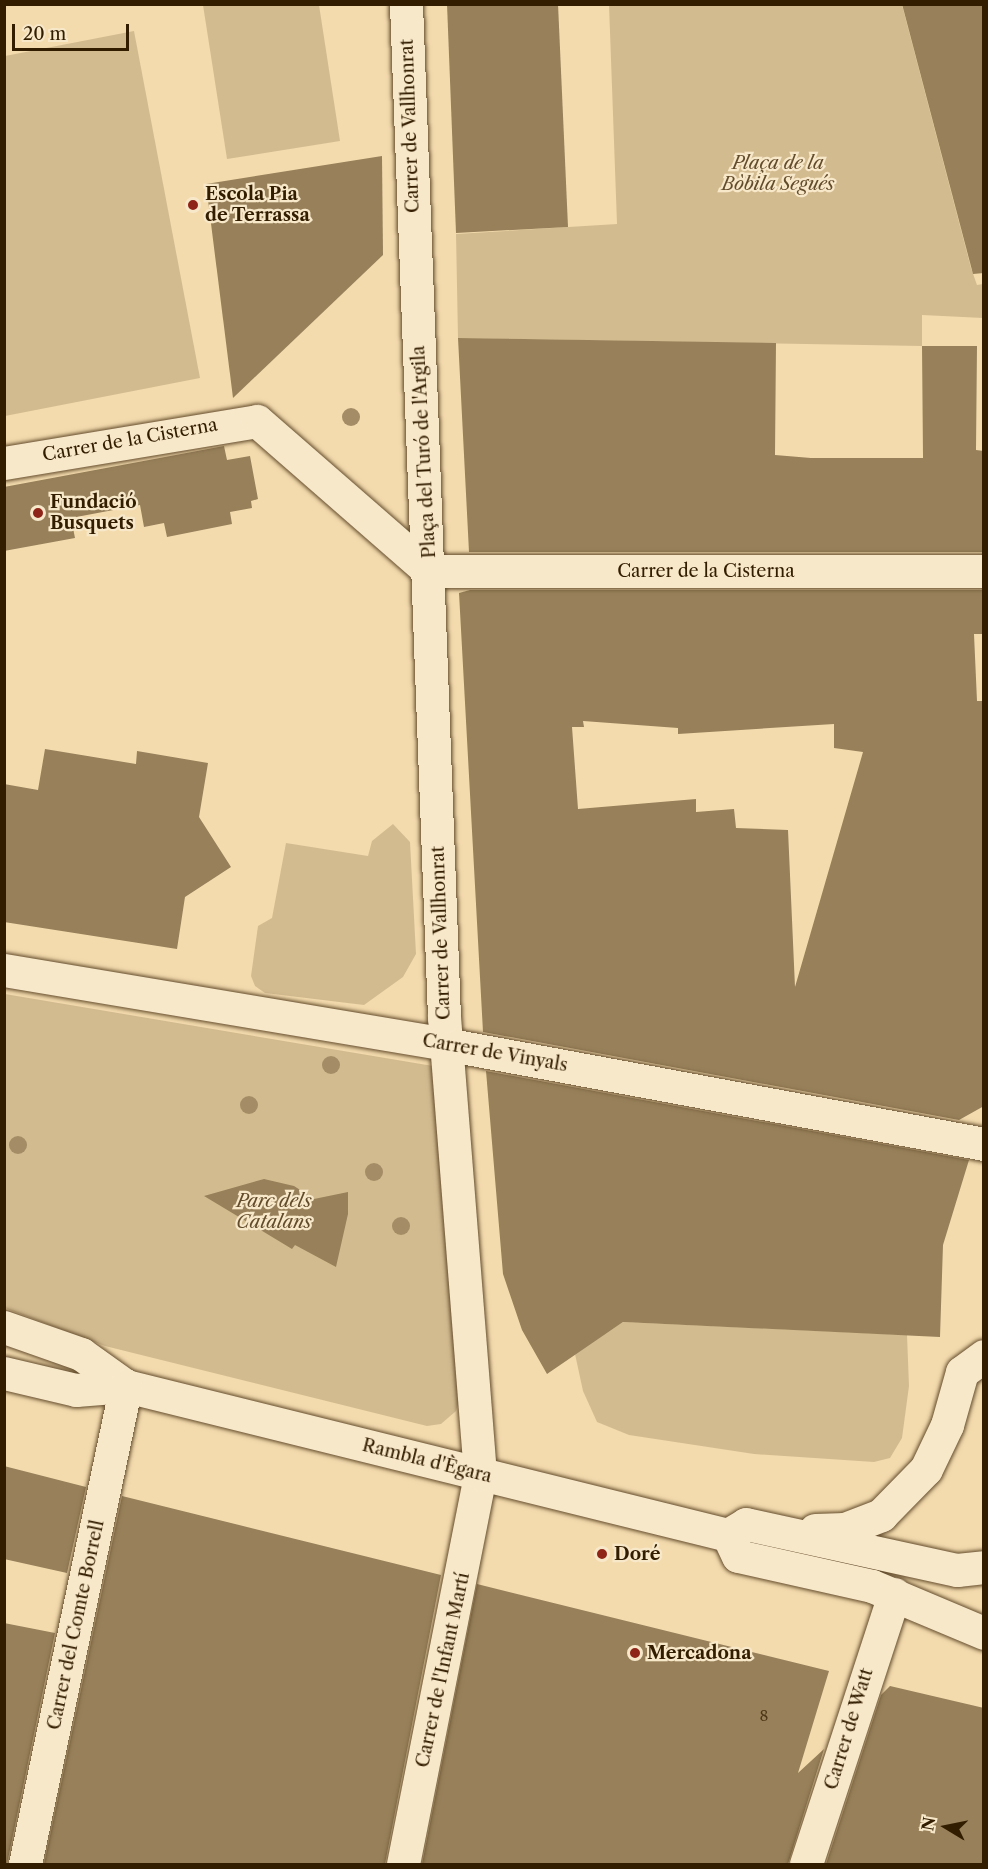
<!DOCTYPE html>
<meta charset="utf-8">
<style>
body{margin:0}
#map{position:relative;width:988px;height:1869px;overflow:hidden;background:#f4dbae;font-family:"Libre Caslon Text",serif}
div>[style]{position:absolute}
.green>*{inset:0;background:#d3bb90}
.building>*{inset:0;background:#97805a}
.roads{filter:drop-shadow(0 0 2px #634c2c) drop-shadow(0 0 2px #634c2c)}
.minor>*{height:33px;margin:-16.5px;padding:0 16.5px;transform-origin:16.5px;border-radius:16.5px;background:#f8e8ca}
.trees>*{width:18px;height:18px;margin:-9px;border-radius:50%;background:#a48c66}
.dots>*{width:16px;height:16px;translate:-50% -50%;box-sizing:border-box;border:3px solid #f8e8ca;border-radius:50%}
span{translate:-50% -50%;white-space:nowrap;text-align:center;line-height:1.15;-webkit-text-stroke:4.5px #f8e8ca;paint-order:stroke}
.number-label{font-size:15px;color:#4c3616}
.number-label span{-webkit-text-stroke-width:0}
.street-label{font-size:18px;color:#331d00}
.park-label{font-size:18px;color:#634c2b;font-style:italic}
.poi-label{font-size:18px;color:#331d00;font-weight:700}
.left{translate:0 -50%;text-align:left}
.frame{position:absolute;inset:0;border:6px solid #331d00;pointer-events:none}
.north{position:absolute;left:916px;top:1797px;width:60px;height:60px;-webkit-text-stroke:4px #f8e8ca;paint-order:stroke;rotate:280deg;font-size:16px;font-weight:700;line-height:24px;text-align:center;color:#331d00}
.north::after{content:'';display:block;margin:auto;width:21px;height:27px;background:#331d00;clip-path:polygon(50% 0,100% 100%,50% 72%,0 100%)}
.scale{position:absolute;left:12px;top:24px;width:117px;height:27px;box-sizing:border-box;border:3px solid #331d00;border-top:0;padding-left:8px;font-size:18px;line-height:21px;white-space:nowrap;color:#331d00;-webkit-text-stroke:4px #f8e8ca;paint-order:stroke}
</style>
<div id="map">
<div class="green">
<i style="clip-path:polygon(203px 5px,319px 5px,340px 141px,227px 159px)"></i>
<i style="clip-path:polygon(609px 5px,902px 5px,971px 268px,977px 285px,983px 284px,983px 318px,922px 315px,922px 346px,458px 338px,456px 234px,617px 224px)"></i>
<i style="clip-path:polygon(134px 31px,200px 378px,5px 416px,5px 56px)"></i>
<i style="clip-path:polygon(393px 824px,410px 842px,416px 954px,403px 977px,364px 1005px,265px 993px,255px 986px,251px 976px,258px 926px,272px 918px,286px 843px,368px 856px,372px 841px)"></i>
<i style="clip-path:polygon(5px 994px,433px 1066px,460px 1398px,456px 1411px,441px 1424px,427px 1426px,105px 1346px,5px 1308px)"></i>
<i style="clip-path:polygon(623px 1322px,907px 1335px,909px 1386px,902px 1438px,890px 1458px,874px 1462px,754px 1454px,629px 1435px,597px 1422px,583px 1391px,575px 1354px)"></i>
</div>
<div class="building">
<i style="clip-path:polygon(447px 4px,558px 4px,568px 227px,456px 233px)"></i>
<i style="clip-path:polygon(902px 4px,984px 4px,984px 273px,973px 274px)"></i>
<i style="clip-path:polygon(382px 156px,383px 255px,233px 398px,206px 184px)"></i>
<i style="clip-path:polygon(458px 338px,776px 343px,775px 455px,811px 458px,923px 458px,922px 346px,977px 346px,976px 450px,984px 451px,984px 552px,469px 552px)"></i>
<i style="clip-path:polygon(224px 446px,227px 460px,250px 456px,258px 499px,251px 501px,252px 508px,230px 512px,232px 524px,167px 537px,164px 523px,144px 527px,140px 505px,71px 518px,75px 538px,4px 551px,4px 487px)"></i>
<i style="clip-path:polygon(evenodd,470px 590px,984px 590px,984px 634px,974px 634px,977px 701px,984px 701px,984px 1106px,959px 1120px,483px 1032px,459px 593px,470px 590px,583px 721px,678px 728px,678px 734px,834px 724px,834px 748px,863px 752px,795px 987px,788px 830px,736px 828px,734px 809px,696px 812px,696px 799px,578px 809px,572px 727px,584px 727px,583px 721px)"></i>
<i style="clip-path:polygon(45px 749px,136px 764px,137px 751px,208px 763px,199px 817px,231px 867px,185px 897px,177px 949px,4px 922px,4px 784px,38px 790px)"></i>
<i style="clip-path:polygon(486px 1071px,969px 1160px,943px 1245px,940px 1337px,623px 1322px,547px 1374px,522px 1330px,503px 1274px)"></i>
<i style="clip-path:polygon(264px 1179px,294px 1186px,314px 1199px,348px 1192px,348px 1214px,336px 1267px,295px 1245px,292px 1249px,204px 1196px)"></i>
<i style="clip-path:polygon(4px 1466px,86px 1487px,67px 1573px,4px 1559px)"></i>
<i style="clip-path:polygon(122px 1496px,441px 1575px,385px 1864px,44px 1864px)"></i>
<i style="clip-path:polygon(477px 1584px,829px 1671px,798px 1773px,824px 1749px,788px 1864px,422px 1864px)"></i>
<i style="clip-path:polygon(4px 1623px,55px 1633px,7px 1864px,4px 1864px)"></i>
<i style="clip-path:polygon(890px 1686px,984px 1708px,984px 1864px,826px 1864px,881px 1695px)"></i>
</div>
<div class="roads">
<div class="minor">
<i style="left:4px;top:463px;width:256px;rotate:-9.4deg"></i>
<i style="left:257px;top:421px;width:228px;rotate:41.1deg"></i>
<i style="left:429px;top:571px;width:555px"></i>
<i style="left:4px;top:970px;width:447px;rotate:9.5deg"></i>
<i style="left:445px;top:1044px;width:548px;rotate:10.51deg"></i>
<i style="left:4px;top:1327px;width:82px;rotate:19.3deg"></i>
<i style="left:81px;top:1354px;width:55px;rotate:35.4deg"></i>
<i style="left:4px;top:1373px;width:74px;rotate:13.3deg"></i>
<i style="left:76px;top:1390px;width:50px;rotate:-4.6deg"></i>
<i style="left:126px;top:1386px;width:620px;rotate:13.9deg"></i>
<i style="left:728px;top:1535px;width:21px;rotate:-31deg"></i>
<i style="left:746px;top:1524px;width:216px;rotate:12.3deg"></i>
<i style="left:957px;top:1570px;width:27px;rotate:-6deg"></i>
<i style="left:815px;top:1530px;width:30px;rotate:-2deg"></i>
<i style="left:845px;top:1529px;width:39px;rotate:-21deg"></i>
<i style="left:881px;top:1515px;width:64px;rotate:-45.6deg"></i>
<i style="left:926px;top:1469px;width:49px;rotate:-64.5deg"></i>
<i style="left:947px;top:1425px;width:55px;rotate:-74.2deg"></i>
<i style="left:962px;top:1372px;width:27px;rotate:-36deg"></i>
<i style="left:728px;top:1535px;width:23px;rotate:65deg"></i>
<i style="left:738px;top:1556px;width:137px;rotate:12.6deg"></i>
<i style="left:872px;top:1586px;width:121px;rotate:22.8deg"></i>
<i style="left:25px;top:1864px;width:489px;rotate:-78.1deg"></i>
<i style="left:403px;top:1864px;width:398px;rotate:-78.8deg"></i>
<i style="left:480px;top:1474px;width:458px;rotate:-94.5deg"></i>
<i style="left:444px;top:1017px;width:1014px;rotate:-92.15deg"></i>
<i style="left:806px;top:1864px;width:284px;rotate:-71.9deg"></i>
</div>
</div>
<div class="trees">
<i style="left:351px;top:417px"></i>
<i style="left:331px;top:1065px"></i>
<i style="left:249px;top:1105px"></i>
<i style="left:18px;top:1145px"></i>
<i style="left:374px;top:1172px"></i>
<i style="left:401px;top:1226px"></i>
</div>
<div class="dots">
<i style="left:193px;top:205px;background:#8f2418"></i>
<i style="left:38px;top:513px;background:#8f2418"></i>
<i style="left:602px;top:1554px;background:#8f2418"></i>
<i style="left:635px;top:1653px;background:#8f2418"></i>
</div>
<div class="number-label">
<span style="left:764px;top:1716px">8</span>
</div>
<div class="street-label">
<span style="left:410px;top:126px;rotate:-92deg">Carrer de Vallhonrat</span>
<span style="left:130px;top:440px;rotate:-10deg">Carrer de la Cisterna</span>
<span style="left:424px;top:452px;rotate:-93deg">Plaça del Turó de l'Argila</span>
<span style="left:706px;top:571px">Carrer de la Cisterna</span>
<span style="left:441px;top:933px;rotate:-92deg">Carrer de Vallhonrat</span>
<span style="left:495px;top:1053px;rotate:10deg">Carrer de Vinyals</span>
<span style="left:427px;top:1461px;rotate:14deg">Rambla d'Ègara</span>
<span style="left:76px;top:1625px;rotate:-78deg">Carrer del Comte Borrell</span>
<span style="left:443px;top:1670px;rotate:-78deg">Carrer de l'Infant Martí</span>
<span style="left:849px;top:1729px;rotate:-73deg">Carrer de Watt</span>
</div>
<div class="park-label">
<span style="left:778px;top:174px">Plaça de la<br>Bòbila Segués</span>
<span style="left:274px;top:1212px">Parc dels<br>Catalans</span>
</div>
<div class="poi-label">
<span class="left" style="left:205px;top:205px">Escola Pia<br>de Terrassa</span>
<span class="left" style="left:50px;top:513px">Fundació<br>Busquets</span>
<span class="left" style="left:614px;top:1554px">Doré</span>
<span class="left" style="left:647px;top:1653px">Mercadona</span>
</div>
<div class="frame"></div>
<div class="north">N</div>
<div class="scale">20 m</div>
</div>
